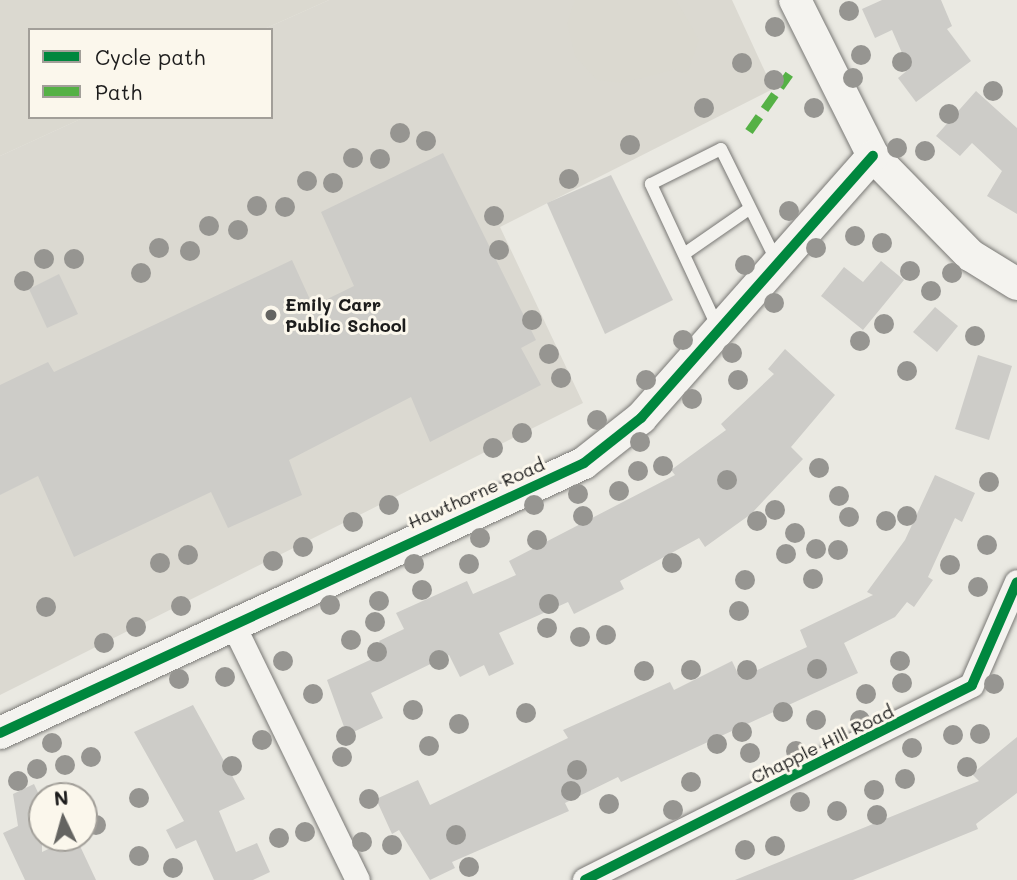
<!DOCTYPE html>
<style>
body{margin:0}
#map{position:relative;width:1017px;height:880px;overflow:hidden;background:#eae9e2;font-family:Mali,sans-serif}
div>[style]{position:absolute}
.built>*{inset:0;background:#dbd9d1}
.green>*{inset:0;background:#dbd9d0}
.building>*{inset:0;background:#cdccc8}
.roads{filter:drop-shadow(0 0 2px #797875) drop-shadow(0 0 2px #797875)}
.service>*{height:12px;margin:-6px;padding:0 6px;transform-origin:6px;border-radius:6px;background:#f4f3ef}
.minor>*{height:24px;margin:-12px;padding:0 12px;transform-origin:12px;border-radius:12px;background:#f4f3ef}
.tertiary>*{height:32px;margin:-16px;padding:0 16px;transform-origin:16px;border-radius:16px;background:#f4f3ef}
.quiet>*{height:9px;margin-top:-4.5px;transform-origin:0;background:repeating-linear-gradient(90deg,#55b145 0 18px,transparent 0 27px)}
.cycleway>*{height:10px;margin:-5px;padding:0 5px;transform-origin:5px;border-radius:5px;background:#00873e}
.trees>*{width:20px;height:20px;margin:-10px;border-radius:50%;background:#969591}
.dots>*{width:19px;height:19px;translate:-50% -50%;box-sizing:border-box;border:4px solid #fbf7ec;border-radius:50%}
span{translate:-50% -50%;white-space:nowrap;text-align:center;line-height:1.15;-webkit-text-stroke:6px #fbf7ec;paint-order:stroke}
.poi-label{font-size:18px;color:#1c1c1c;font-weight:700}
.left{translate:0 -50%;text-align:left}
.street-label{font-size:18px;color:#1c1c1c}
.legend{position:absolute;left:28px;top:28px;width:245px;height:91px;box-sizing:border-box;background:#fbf7ec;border:2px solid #a29f99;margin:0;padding:9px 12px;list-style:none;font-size:21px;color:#1c1c1c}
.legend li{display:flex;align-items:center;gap:14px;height:35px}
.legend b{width:35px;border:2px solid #a29f99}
.north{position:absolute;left:28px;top:782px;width:70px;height:70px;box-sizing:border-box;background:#fbf7ec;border:2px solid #a29f99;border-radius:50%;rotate:355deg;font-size:19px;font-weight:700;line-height:28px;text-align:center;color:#1c1c1c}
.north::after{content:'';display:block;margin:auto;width:24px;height:32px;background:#646461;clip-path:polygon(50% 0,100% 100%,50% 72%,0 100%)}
</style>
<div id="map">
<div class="built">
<i style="clip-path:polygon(329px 0,732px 0,773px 89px,500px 227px,583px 403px,0 695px,0 156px,85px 117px,271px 117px,271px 30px,262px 30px)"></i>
</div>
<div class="green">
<i style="clip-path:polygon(0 0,329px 0,262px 30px,30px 30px,30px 117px,85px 117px,0 156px)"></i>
<i style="clip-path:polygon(575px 0,676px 0,699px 40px,687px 74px,676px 69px,623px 83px,597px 80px,575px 56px,567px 23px)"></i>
</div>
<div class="building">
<i style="clip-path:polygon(882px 0,941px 0,952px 26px,947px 29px,971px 61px,916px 102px,898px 78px,909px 69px,892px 30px,875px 38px,862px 9px)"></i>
<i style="clip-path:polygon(976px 91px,1017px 128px,1017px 214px,987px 196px,1002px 171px,972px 143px,960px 156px,936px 136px)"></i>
<i style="clip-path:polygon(443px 153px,536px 340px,521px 348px,541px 385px,430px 442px,411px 397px,289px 460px,302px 495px,228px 528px,211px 492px,74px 557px,38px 476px,0 495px,0 385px,48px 362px,54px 372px,292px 260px,313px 306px,354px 286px,321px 212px)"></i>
<i style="clip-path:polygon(611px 175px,673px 300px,605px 334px,547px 203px)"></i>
<i style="clip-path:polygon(881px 261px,904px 280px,863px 330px,821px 296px,844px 267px,863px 282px)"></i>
<i style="clip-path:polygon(59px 274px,78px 314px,47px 328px,29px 289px)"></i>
<i style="clip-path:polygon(935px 307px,958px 326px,937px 352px,913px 332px)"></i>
<i style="clip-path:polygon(785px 349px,835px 395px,791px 447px,803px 459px,751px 514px,705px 547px,699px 538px,620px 581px,624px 589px,574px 614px,568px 602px,499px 633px,514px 664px,489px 676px,484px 665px,460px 677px,449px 655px,371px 693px,383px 718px,347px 735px,327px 680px,385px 653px,379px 641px,404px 629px,396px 613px,467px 581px,473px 594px,516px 575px,509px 561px,675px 475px,671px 470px,726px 430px,721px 424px,774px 374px,768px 369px)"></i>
<i style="clip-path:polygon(978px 355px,1012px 366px,989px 440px,955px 429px)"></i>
<i style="clip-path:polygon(935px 475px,975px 493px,962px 522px,955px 518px,928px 577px,933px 580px,914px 607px,907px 602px,895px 617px,844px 643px,858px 673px,621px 782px,618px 777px,565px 803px,569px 811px,452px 862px,455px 868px,430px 880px,399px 830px,392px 834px,376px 799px,418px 780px,430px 805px,568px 738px,563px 730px,670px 682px,674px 690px,732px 661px,740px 678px,807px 647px,800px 630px,873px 595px,867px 592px,905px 540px)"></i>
<i style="clip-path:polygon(193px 705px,245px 799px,219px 811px,236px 852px,257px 843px,270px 872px,253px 880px,214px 880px,196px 840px,176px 849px,166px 830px,184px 821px,134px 732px)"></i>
<i style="clip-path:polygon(1017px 737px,1017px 793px,976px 824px,978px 829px,853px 880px,735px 880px,979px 781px,972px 774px)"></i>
<i style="clip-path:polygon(34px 784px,42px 801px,42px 852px,61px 843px,66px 852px,80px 846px,96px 880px,25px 880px,3px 833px,18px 826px,13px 794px)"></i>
</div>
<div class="roads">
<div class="service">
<i style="left:684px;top:254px;width:79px;rotate:-34.7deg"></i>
<i style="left:718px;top:328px;width:159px;rotate:-115deg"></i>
<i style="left:651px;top:184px;width:78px;rotate:-26.6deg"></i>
<i style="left:721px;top:149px;width:126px;rotate:63.6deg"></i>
</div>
<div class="minor">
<i style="left:232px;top:622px;width:287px;rotate:64deg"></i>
<i style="left:585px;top:880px;width:433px;rotate:-26.7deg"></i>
<i style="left:972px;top:685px;width:112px;rotate:-66.4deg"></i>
</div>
<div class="tertiary">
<i style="left:795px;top:0;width:174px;rotate:63.4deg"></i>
<i style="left:873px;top:156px;width:139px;rotate:45.6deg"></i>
<i style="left:970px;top:255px;width:55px;rotate:31.7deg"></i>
<i style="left:0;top:733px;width:643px;rotate:-24.81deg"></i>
<i style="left:584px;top:463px;width:73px;rotate:-38.3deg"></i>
<i style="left:641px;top:418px;width:350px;rotate:-48.5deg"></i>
</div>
</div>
<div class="quiet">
<i style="left:749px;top:131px;width:70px;rotate:-54.9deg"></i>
</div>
<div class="cycleway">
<i style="left:0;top:733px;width:643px;rotate:-24.81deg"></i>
<i style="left:584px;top:463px;width:73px;rotate:-38.3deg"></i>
<i style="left:641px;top:418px;width:350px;rotate:-48.5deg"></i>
<i style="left:585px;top:880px;width:433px;rotate:-26.7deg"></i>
<i style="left:972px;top:685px;width:112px;rotate:-66.4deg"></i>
</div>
<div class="trees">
<i style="left:849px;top:11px"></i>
<i style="left:775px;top:27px"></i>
<i style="left:861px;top:55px"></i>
<i style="left:902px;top:62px"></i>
<i style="left:742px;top:63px"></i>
<i style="left:853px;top:78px"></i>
<i style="left:774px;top:80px"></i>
<i style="left:993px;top:91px"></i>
<i style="left:704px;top:108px"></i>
<i style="left:814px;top:108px"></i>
<i style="left:949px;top:114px"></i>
<i style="left:400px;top:133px"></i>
<i style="left:426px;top:141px"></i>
<i style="left:630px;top:145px"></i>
<i style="left:897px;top:148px"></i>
<i style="left:925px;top:151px"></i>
<i style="left:353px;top:158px"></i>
<i style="left:380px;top:159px"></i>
<i style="left:569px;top:179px"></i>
<i style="left:307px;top:181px"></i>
<i style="left:333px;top:183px"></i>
<i style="left:257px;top:206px"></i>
<i style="left:285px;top:207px"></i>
<i style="left:789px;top:211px"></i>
<i style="left:494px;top:216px"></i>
<i style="left:209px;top:226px"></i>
<i style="left:238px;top:230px"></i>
<i style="left:855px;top:236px"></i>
<i style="left:882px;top:243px"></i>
<i style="left:159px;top:248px"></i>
<i style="left:816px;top:248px"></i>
<i style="left:499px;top:250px"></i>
<i style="left:190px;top:251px"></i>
<i style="left:44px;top:259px"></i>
<i style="left:74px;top:259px"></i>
<i style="left:745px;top:265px"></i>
<i style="left:910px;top:271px"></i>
<i style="left:141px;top:273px"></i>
<i style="left:952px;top:273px"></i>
<i style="left:24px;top:281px"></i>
<i style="left:931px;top:291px"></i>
<i style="left:774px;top:303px"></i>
<i style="left:532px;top:320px"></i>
<i style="left:884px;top:324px"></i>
<i style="left:975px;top:336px"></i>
<i style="left:683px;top:340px"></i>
<i style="left:860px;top:341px"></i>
<i style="left:732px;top:353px"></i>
<i style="left:549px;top:354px"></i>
<i style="left:907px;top:371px"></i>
<i style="left:561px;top:378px"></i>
<i style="left:646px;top:380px"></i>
<i style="left:738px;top:380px"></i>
<i style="left:692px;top:399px"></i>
<i style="left:597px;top:420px"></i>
<i style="left:522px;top:433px"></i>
<i style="left:640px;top:442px"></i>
<i style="left:493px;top:448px"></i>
<i style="left:663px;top:466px"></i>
<i style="left:819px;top:468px"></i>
<i style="left:638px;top:471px"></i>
<i style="left:727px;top:480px"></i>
<i style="left:989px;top:482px"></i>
<i style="left:619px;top:491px"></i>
<i style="left:578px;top:494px"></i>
<i style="left:839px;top:496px"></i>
<i style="left:389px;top:505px"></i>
<i style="left:534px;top:505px"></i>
<i style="left:775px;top:510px"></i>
<i style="left:583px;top:516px"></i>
<i style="left:907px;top:516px"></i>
<i style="left:849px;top:517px"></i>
<i style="left:757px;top:521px"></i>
<i style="left:886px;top:521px"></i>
<i style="left:353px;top:522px"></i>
<i style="left:795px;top:533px"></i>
<i style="left:480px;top:538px"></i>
<i style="left:537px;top:540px"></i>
<i style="left:987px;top:545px"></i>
<i style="left:303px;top:547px"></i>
<i style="left:816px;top:549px"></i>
<i style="left:838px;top:550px"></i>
<i style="left:786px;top:554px"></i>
<i style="left:188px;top:555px"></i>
<i style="left:273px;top:561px"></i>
<i style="left:160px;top:563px"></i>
<i style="left:672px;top:563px"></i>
<i style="left:414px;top:564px"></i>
<i style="left:469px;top:564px"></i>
<i style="left:950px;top:565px"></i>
<i style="left:813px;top:579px"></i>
<i style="left:745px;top:580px"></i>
<i style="left:978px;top:587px"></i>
<i style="left:422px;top:590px"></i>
<i style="left:379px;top:601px"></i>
<i style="left:549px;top:604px"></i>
<i style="left:330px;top:605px"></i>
<i style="left:181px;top:606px"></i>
<i style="left:46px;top:607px"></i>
<i style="left:739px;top:611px"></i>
<i style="left:375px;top:622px"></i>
<i style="left:136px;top:627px"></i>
<i style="left:547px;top:628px"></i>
<i style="left:606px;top:635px"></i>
<i style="left:580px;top:637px"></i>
<i style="left:351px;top:640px"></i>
<i style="left:104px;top:643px"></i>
<i style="left:377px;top:652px"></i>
<i style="left:439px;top:660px"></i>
<i style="left:283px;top:661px"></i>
<i style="left:900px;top:661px"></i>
<i style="left:817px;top:669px"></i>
<i style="left:691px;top:670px"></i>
<i style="left:747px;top:670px"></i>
<i style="left:644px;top:671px"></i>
<i style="left:225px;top:677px"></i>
<i style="left:179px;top:679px"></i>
<i style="left:902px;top:683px"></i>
<i style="left:994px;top:684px"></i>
<i style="left:313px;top:694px"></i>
<i style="left:866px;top:694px"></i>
<i style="left:413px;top:710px"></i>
<i style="left:783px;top:712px"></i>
<i style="left:526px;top:713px"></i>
<i style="left:816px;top:720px"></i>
<i style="left:860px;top:720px"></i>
<i style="left:459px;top:724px"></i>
<i style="left:742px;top:732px"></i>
<i style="left:980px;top:734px"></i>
<i style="left:953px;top:735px"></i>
<i style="left:346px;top:736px"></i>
<i style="left:262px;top:740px"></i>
<i style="left:52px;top:743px"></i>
<i style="left:717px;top:744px"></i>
<i style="left:429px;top:746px"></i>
<i style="left:912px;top:748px"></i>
<i style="left:796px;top:751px"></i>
<i style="left:750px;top:753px"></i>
<i style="left:91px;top:757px"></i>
<i style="left:342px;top:757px"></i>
<i style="left:65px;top:765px"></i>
<i style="left:232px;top:766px"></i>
<i style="left:967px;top:767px"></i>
<i style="left:37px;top:769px"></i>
<i style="left:577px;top:770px"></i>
<i style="left:905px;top:779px"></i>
<i style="left:18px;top:781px"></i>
<i style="left:691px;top:782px"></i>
<i style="left:874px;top:790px"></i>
<i style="left:571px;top:791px"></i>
<i style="left:139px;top:798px"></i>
<i style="left:369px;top:799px"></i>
<i style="left:800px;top:802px"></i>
<i style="left:609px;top:804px"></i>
<i style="left:673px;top:810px"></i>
<i style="left:837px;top:811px"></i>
<i style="left:877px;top:815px"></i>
<i style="left:96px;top:825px"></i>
<i style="left:305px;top:832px"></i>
<i style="left:456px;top:835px"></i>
<i style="left:279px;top:838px"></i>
<i style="left:362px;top:842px"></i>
<i style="left:392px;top:845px"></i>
<i style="left:775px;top:846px"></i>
<i style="left:745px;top:850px"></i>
<i style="left:139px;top:856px"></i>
<i style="left:469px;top:867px"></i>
<i style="left:173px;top:868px"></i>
</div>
<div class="dots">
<i style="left:271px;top:315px;background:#646461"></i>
</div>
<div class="poi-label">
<span class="left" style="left:285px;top:315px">Emily Carr<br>Public School</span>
</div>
<div class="street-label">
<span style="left:476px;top:493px;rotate:-24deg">Hawthorne Road</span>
<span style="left:822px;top:744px;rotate:-26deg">Chapple Hill Road</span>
</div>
<ul class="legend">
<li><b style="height:9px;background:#00873e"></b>Cycle path</li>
<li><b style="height:9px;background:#55b145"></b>Path</li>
</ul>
<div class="north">N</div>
</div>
